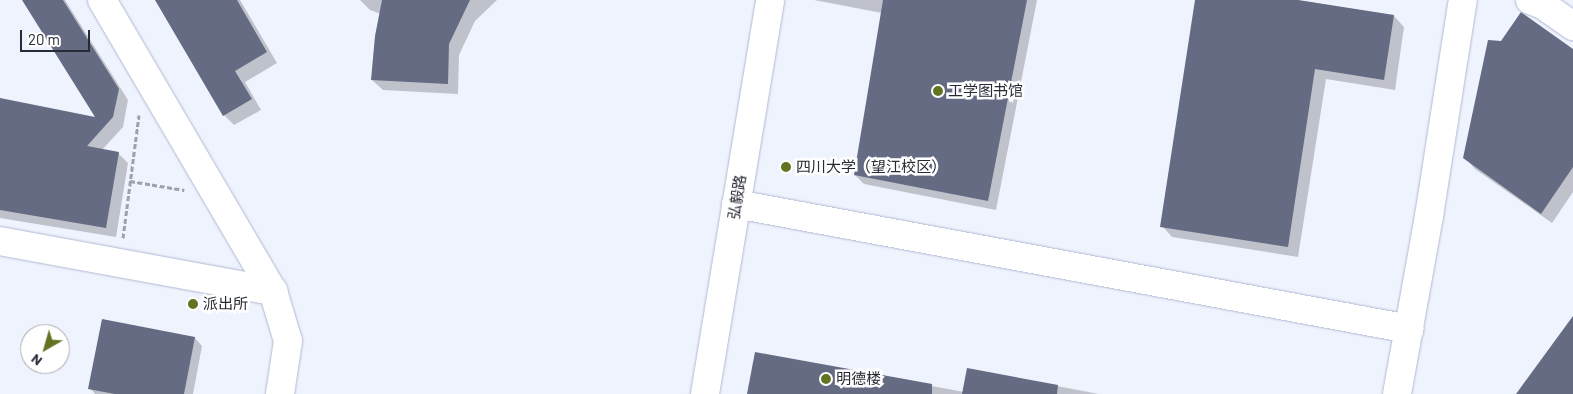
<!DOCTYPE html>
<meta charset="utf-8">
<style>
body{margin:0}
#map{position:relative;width:1573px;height:394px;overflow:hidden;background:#eff3fd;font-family:Barlow,"Noto Sans SC",sans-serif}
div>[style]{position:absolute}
.shadow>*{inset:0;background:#0003}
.building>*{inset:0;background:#646b82}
.path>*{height:3px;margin-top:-1.5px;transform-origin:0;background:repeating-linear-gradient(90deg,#9da1ab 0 5px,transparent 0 7.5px)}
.roads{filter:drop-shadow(0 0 1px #b0b9d2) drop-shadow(0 0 1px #b0b9d2)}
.minor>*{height:28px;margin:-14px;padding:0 14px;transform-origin:14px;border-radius:14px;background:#fff}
.dots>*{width:14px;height:14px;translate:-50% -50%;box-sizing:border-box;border:2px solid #fff;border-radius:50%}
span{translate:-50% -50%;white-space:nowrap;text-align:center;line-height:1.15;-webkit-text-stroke:5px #fff;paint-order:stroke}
.poi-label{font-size:15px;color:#282b35}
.left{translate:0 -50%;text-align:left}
.street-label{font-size:15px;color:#282b35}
.north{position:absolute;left:20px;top:324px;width:50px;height:50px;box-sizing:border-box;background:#fff;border:1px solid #a9aaae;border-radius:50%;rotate:218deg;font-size:14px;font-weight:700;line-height:20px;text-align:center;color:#282b35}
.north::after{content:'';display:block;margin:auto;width:18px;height:22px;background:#627422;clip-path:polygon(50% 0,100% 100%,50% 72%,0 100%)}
.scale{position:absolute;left:20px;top:30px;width:70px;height:22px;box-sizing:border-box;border:2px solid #282b35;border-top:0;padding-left:6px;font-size:15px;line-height:18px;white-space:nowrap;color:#282b35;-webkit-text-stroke:4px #fff;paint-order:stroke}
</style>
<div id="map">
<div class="shadow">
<i style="clip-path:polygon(23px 0,65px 0,128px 100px,123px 127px,102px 150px,118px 153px,128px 163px,116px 237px,0 218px,0 109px,98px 119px)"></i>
<i style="clip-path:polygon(156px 0,240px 0,277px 63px,245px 82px,261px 110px,234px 125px,224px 115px)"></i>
<i style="clip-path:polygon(360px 0,497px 0,475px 21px,459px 55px,458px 94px,383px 90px,372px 80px,381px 14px,370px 10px)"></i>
<i style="clip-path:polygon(814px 0,1037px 0,996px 210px,864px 184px,855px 175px,882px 13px)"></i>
<i style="clip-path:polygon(1197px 0,1297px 0,1394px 16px,1404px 27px,1395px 90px,1326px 79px,1298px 257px,1172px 237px,1162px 226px)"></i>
<i style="clip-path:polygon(1573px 52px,1573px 192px,1552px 223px,1475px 169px,1465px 158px)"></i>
<i style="clip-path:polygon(195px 338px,202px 346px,193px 394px,95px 394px,90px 388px)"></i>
<i style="clip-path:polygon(756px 353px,964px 392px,968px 369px,1099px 394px,748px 394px)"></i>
</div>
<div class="building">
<i style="clip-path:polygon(22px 0,63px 0,119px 89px,113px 117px,87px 146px,119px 152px,106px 228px,0 210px,0 98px,95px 117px)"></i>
<i style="clip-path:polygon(155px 0,237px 0,267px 52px,235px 71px,252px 99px,223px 116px)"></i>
<i style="clip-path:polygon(382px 0,470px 0,449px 44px,448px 84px,371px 80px,375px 36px)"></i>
<i style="clip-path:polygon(883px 0,1027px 0,988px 201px,854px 175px)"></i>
<i style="clip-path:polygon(1195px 0,1298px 0,1394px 15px,1384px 80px,1315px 69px,1288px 247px,1160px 227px)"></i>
<i style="clip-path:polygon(1521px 12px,1573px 49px,1573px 167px,1541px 214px,1463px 158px,1488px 40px,1501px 41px)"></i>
<i style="clip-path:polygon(1573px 316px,1573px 394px,1516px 394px)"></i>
<i style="clip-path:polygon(102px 319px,195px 337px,184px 394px,115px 394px,88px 389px)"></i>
<i style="clip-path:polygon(755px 352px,932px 384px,932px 394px,747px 394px)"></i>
<i style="clip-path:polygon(967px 368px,1058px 385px,1057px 394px,962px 394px)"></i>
</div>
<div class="path">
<i style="left:130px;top:181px;width:55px;rotate:9.5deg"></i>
<i style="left:123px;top:238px;width:124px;rotate:-82.6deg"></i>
</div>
<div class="roads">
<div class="minor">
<i style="left:102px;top:0;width:338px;rotate:59.6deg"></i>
<i style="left:273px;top:291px;width:52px;rotate:73.3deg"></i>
<i style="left:288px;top:341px;width:54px;rotate:98.6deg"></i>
<i style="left:1530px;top:0;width:14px;rotate:21deg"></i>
<i style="left:1543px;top:5px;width:37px;rotate:35deg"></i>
<i style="left:736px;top:204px;width:685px;rotate:10.52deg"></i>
<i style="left:0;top:241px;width:278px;rotate:10.4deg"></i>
<i style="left:705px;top:394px;width:399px;rotate:-80.6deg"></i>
<i style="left:1397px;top:394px;width:181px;rotate:-79.8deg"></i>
<i style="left:1429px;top:216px;width:219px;rotate:-81.1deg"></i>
</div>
</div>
<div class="dots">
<i style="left:938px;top:91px;background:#627422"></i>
<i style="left:786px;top:167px;background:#627422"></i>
<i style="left:193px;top:304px;background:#627422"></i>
<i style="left:826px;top:379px;background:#627422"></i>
</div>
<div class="poi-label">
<span class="left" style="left:948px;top:91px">工学图书馆</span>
<span class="left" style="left:796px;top:167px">四川大学（望江校区）</span>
<span class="left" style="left:203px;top:304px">派出所</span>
<span class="left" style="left:836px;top:379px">明德楼</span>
</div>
<div class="street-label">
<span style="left:737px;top:197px;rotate:-81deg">弘毅路</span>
</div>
<div class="north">N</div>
<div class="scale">20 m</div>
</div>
